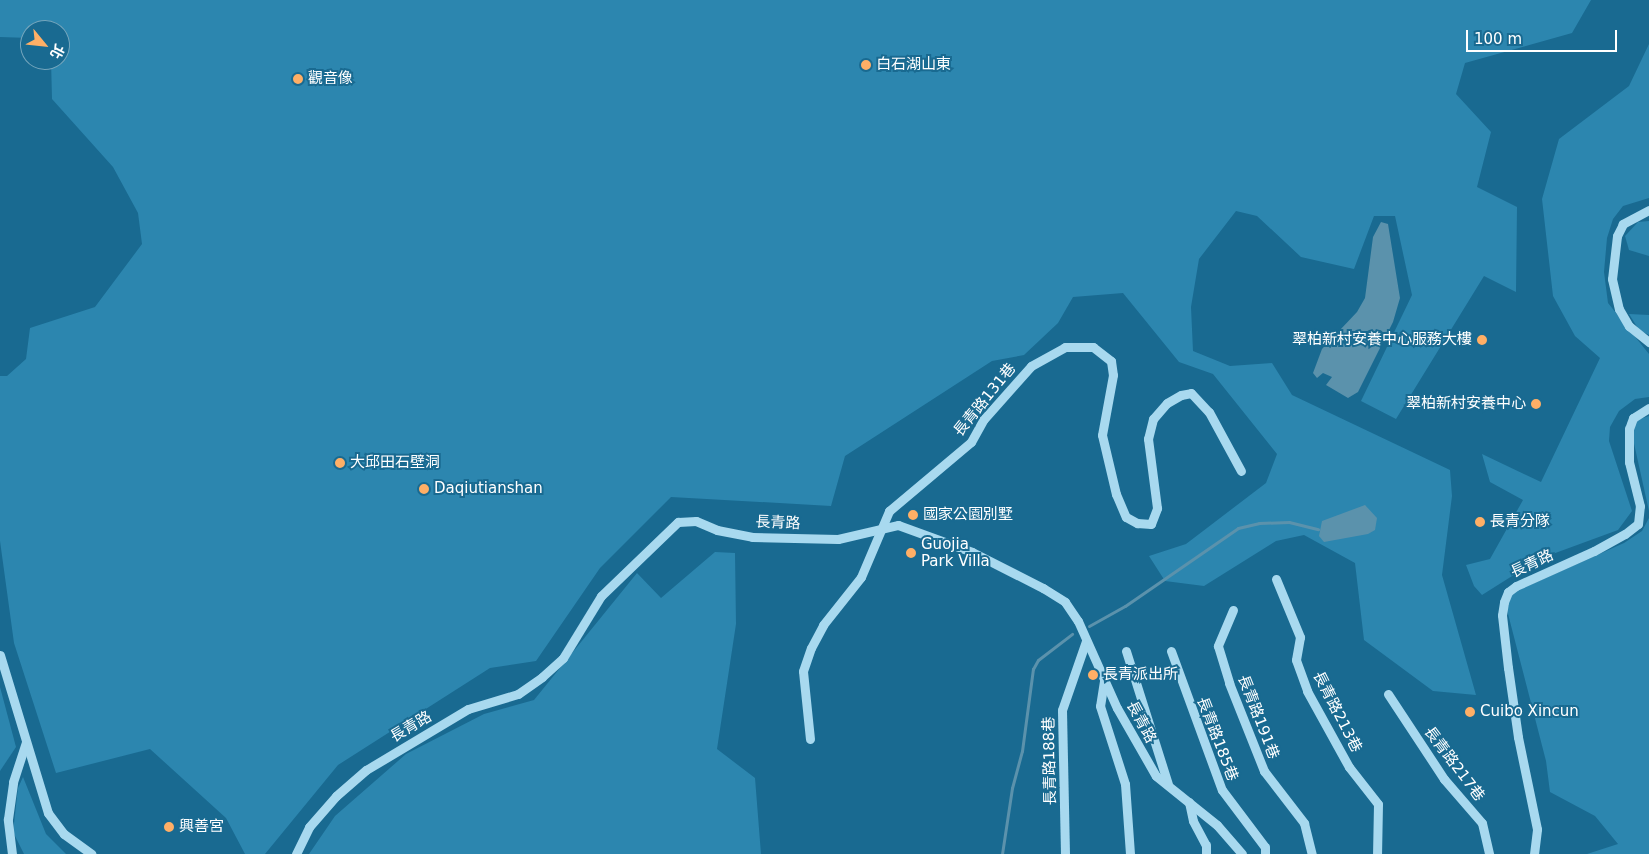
<!DOCTYPE html>
<meta charset="utf-8">
<style>
body{margin:0}
#map{position:relative;width:1649px;height:854px;overflow:hidden;background:#196a91;font-family:"DejaVu Sans","Noto Sans TC",sans-serif}
div>[style]{position:absolute}
.green>*{inset:0;background:#2c86af}
.water>*{inset:0;background:#5b92ac}
.stream>*{height:3px;margin:-1.5px;padding:0 1.5px;transform-origin:1.5px;border-radius:1.5px;background:#5b92ac}
.minor>*{height:9px;margin:-4.5px;padding:0 4.5px;transform-origin:4.5px;border-radius:4.5px;background:#a8d9ef}
.dots>*{width:14px;height:14px;translate:-50% -50%;box-sizing:border-box;border:2px solid #196a91;border-radius:50%}
span{translate:-50% -50%;white-space:nowrap;text-align:center;line-height:1.15;-webkit-text-stroke:4px #196a91;paint-order:stroke}
.poi-label{font-size:15px;color:#fff}
.left{translate:0 -50%;text-align:left}
.right{translate:-100% -50%;text-align:right}
.street-label{font-size:15px;color:#fff}
.north{position:absolute;left:20px;top:20px;width:50px;height:50px;box-sizing:border-box;background:#196a91;border:1px solid #75a6bd;border-radius:50%;rotate:118deg;font-size:14px;font-weight:700;line-height:20px;text-align:center;color:#fff}
.north::after{content:'';display:block;margin:auto;width:18px;height:22px;background:#ffaf66;clip-path:polygon(50% 0,100% 100%,50% 72%,0 100%)}
.scale{position:absolute;left:1466px;top:30px;width:151px;height:22px;box-sizing:border-box;border:2px solid #fff;border-top:0;padding-left:6px;font-size:15px;line-height:18px;white-space:nowrap;color:#fff;-webkit-text-stroke:4px #196a91;paint-order:stroke}
</style>
<div id="map">
<div class="green">
<i style="clip-path:polygon(0 0,1591px 0,1572px 33px,1465px 63px,1456px 94px,1491px 132px,1477px 187px,1517px 207px,1516px 292px,1484px 276px,1396px 419px,1361px 401px,1412px 295px,1395px 216px,1374px 216px,1354px 269px,1301px 257px,1257px 216px,1236px 211px,1199px 259px,1191px 307px,1193px 351px,1230px 366px,1272px 363px,1292px 395px,1450px 470px,1452px 496px,1442px 575px,1476px 695px,1433px 691px,1364px 640px,1355px 563px,1304px 535px,1276px 541px,1204px 586px,1165px 581px,1149px 556px,1186px 544px,1266px 483px,1277px 454px,1213px 374px,1179px 362px,1123px 293px,1073px 297px,1058px 323px,1024px 355px,992px 361px,845px 456px,831px 506px,671px 497px,600px 568px,536px 661px,490px 668px,338px 765px,265px 854px,245px 854px,226px 818px,150px 749px,56px 773px,14px 643px,0 541px,0 376px,7px 376px,26px 359px,30px 328px,95px 307px,142px 244px,138px 213px,113px 167px,52px 99px,51px 60px,60px 60px,60px 30px,30px 30px,30px 38px,0 37px)"></i>
<i style="clip-path:polygon(1649px 44px,1649px 198px,1623px 206px,1613px 219px,1607px 238px,1604px 272px,1608px 303px,1649px 354px,1649px 397px,1635px 399px,1619px 411px,1610px 427px,1609px 441px,1632px 511px,1618px 530px,1539px 559px,1482px 595px,1474px 586px,1466px 565px,1490px 559px,1523px 500px,1490px 482px,1482px 454px,1541px 482px,1600px 358px,1575px 336px,1553px 296px,1542px 199px,1559px 139px,1629px 86px)"></i>
<i style="clip-path:polygon(1649px 221px,1649px 256px,1629px 250px,1625px 236px,1638px 222px)"></i>
<i style="clip-path:polygon(1629px 314px,1649px 315px,1649px 335px,1639px 330px)"></i>
<i style="clip-path:polygon(1649px 416px,1649px 511px,1631px 430px,1637px 420px)"></i>
<i style="clip-path:polygon(1649px 518px,1649px 854px,1587px 854px,1618px 844px,1595px 816px,1550px 792px,1546px 761px,1507px 610px,1512px 593px,1624px 543px,1642px 531px)"></i>
<i style="clip-path:polygon(715px 552px,735px 553px,736px 624px,717px 749px,755px 778px,761px 854px,309px 854px,335px 816px,406px 754px,484px 714px,534px 700px,637px 573px,661px 598px)"></i>
<i style="clip-path:polygon(0 687px,16px 747px,0 771px)"></i>
<i style="clip-path:polygon(23px 777px,46px 834px,66px 854px,24px 854px,13px 832px,18px 788px)"></i>
</div>
<div class="water">
<i style="clip-path:polygon(1381px 222px,1388px 224px,1400px 298px,1393px 322px,1358px 392px,1348px 398px,1326px 385px,1332px 377px,1323px 373px,1317px 378px,1313px 373px,1322px 349px,1357px 312px,1365px 298px,1373px 237px)"></i>
<i style="clip-path:polygon(1365px 505px,1377px 518px,1375px 530px,1368px 534px,1324px 542px,1319px 536px,1322px 521px)"></i>
</div>
<div class="stream">
<i style="left:1089px;top:626px;width:41px;rotate:-29.1deg"></i>
<i style="left:1125px;top:606px;width:137px;rotate:-34.6deg"></i>
<i style="left:1238px;top:528px;width:22px;rotate:-13deg"></i>
<i style="left:1259px;top:523px;width:30px;rotate:-2deg"></i>
<i style="left:1289px;top:522px;width:30px;rotate:14deg"></i>
<i style="left:1002px;top:854px;width:67px;rotate:-81.4deg"></i>
<i style="left:1012px;top:788px;width:38px;rotate:-75deg"></i>
<i style="left:1022px;top:751px;width:83px;rotate:-82.4deg"></i>
<i style="left:1033px;top:669px;width:10px;rotate:-61deg"></i>
<i style="left:1038px;top:660px;width:43px;rotate:-37.4deg"></i>
</div>
<div class="minor">
<i style="left:1649px;top:210px;width:30px;rotate:152deg"></i>
<i style="left:1623px;top:224px;width:13px;rotate:117deg"></i>
<i style="left:1617px;top:236px;width:43px;rotate:96.6deg"></i>
<i style="left:1612px;top:279px;width:31px;rotate:77deg"></i>
<i style="left:1619px;top:309px;width:20px;rotate:60deg"></i>
<i style="left:1629px;top:326px;width:26px;rotate:39deg"></i>
<i style="left:1276px;top:579px;width:63px;rotate:67.5deg"></i>
<i style="left:1300px;top:637px;width:23px;rotate:100deg"></i>
<i style="left:1296px;top:660px;width:33px;rotate:70deg"></i>
<i style="left:1307px;top:691px;width:87px;rotate:61.1deg"></i>
<i style="left:1349px;top:767px;width:47px;rotate:51.9deg"></i>
<i style="left:1378px;top:804px;width:50px;rotate:91.1deg"></i>
<i style="left:1233px;top:610px;width:39px;rotate:113deg"></i>
<i style="left:1218px;top:646px;width:39px;rotate:73deg"></i>
<i style="left:1229px;top:683px;width:95px;rotate:68.3deg"></i>
<i style="left:1264px;top:771px;width:66px;rotate:52.4deg"></i>
<i style="left:1304px;top:823px;width:32px;rotate:76deg"></i>
<i style="left:1126px;top:651px;width:139px;rotate:72.5deg"></i>
<i style="left:1171px;top:651px;width:148px;rotate:69.9deg"></i>
<i style="left:1222px;top:790px;width:71px;rotate:53deg"></i>
<i style="left:1265px;top:847px;width:7px;rotate:90deg"></i>
<i style="left:0;top:655px;width:165px;rotate:73.1deg"></i>
<i style="left:48px;top:813px;width:26px;rotate:53deg"></i>
<i style="left:64px;top:834px;width:34px;rotate:36deg"></i>
<i style="left:1104px;top:681px;width:25px;rotate:99deg"></i>
<i style="left:1100px;top:706px;width:82px;rotate:72.2deg"></i>
<i style="left:1125px;top:784px;width:70px;rotate:85.9deg"></i>
<i style="left:1388px;top:694px;width:102px;rotate:56.6deg"></i>
<i style="left:1444px;top:779px;width:58px;rotate:49.2deg"></i>
<i style="left:1482px;top:823px;width:32px;rotate:77deg"></i>
<i style="left:810px;top:739px;width:68px;rotate:-95.9deg"></i>
<i style="left:803px;top:671px;width:24px;rotate:-71deg"></i>
<i style="left:811px;top:648px;width:26px;rotate:-62deg"></i>
<i style="left:823px;top:625px;width:61px;rotate:-51.6deg"></i>
<i style="left:861px;top:577px;width:72px;rotate:-67deg"></i>
<i style="left:889px;top:511px;width:107px;rotate:-40.1deg"></i>
<i style="left:971px;top:442px;width:26px;rotate:-61deg"></i>
<i style="left:984px;top:419px;width:71px;rotate:-48.4deg"></i>
<i style="left:1031px;top:366px;width:39px;rotate:-29deg"></i>
<i style="left:1065px;top:347px;width:28px"></i>
<i style="left:1093px;top:347px;width:23px;rotate:38deg"></i>
<i style="left:1111px;top:361px;width:14px;rotate:82deg"></i>
<i style="left:1113px;top:375px;width:61px;rotate:100.4deg"></i>
<i style="left:1102px;top:435px;width:61px;rotate:76.7deg"></i>
<i style="left:1116px;top:494px;width:25px;rotate:67deg"></i>
<i style="left:1126px;top:517px;width:13px;rotate:29deg"></i>
<i style="left:1137px;top:523px;width:14px;rotate:4deg"></i>
<i style="left:1151px;top:524px;width:17px;rotate:-69deg"></i>
<i style="left:1157px;top:508px;width:70px;rotate:-97.4deg"></i>
<i style="left:1148px;top:439px;width:21px;rotate:-76deg"></i>
<i style="left:1153px;top:419px;width:21px;rotate:-49deg"></i>
<i style="left:1167px;top:403px;width:16px;rotate:-30deg"></i>
<i style="left:1181px;top:395px;width:10px;rotate:-11deg"></i>
<i style="left:1191px;top:393px;width:26px;rotate:47deg"></i>
<i style="left:1209px;top:412px;width:67px;rotate:61.5deg"></i>
<i style="left:1189px;top:802px;width:19px;rotate:78deg"></i>
<i style="left:1193px;top:821px;width:27px;rotate:62deg"></i>
<i style="left:1206px;top:845px;width:9px;rotate:90deg"></i>
<i style="left:12px;top:854px;width:35px;rotate:-97deg"></i>
<i style="left:8px;top:819px;width:37px;rotate:-82deg"></i>
<i style="left:13px;top:782px;width:42px;rotate:-72deg"></i>
<i style="left:296px;top:854px;width:30px;rotate:-64deg"></i>
<i style="left:309px;top:827px;width:41px;rotate:-48.9deg"></i>
<i style="left:336px;top:796px;width:40px;rotate:-41deg"></i>
<i style="left:366px;top:770px;width:119px;rotate:-30.9deg"></i>
<i style="left:468px;top:709px;width:52px;rotate:-16.7deg"></i>
<i style="left:518px;top:694px;width:29px;rotate:-35deg"></i>
<i style="left:542px;top:677px;width:28px;rotate:-42deg"></i>
<i style="left:563px;top:658px;width:73px;rotate:-58.5deg"></i>
<i style="left:601px;top:596px;width:107px;rotate:-43.9deg"></i>
<i style="left:678px;top:522px;width:18px;rotate:-3deg"></i>
<i style="left:696px;top:521px;width:23px;rotate:23deg"></i>
<i style="left:717px;top:530px;width:36px;rotate:11deg"></i>
<i style="left:752px;top:537px;width:86px;rotate:1.3deg"></i>
<i style="left:838px;top:539px;width:62px;rotate:-13.1deg"></i>
<i style="left:898px;top:525px;width:79px;rotate:20deg"></i>
<i style="left:972px;top:552px;width:80px;rotate:26.9deg"></i>
<i style="left:1043px;top:588px;width:26px;rotate:32deg"></i>
<i style="left:1065px;top:602px;width:23px;rotate:56deg"></i>
<i style="left:1078px;top:621px;width:95px;rotate:65.9deg"></i>
<i style="left:1117px;top:708px;width:78px;rotate:60.2deg"></i>
<i style="left:1156px;top:776px;width:78px;rotate:38.8deg"></i>
<i style="left:1217px;top:825px;width:38px;rotate:49deg"></i>
<i style="left:1065px;top:854px;width:144px;rotate:-91.2deg"></i>
<i style="left:1062px;top:710px;width:73px;rotate:-70.8deg"></i>
<i style="left:1534px;top:854px;width:25px;rotate:-83deg"></i>
<i style="left:1537px;top:829px;width:94px;rotate:-101.7deg"></i>
<i style="left:1518px;top:737px;width:70px;rotate:-98.2deg"></i>
<i style="left:1508px;top:668px;width:53px;rotate:-96.5deg"></i>
<i style="left:1502px;top:615px;width:13px;rotate:-81deg"></i>
<i style="left:1504px;top:602px;width:11px;rotate:-68deg"></i>
<i style="left:1508px;top:592px;width:10px;rotate:-37deg"></i>
<i style="left:1516px;top:586px;width:85px;rotate:-24.2deg"></i>
<i style="left:1594px;top:551px;width:35px;rotate:-29deg"></i>
<i style="left:1625px;top:534px;width:16px;rotate:-38deg"></i>
<i style="left:1638px;top:524px;width:18px;rotate:-84deg"></i>
<i style="left:1640px;top:506px;width:45px;rotate:-104deg"></i>
<i style="left:1629px;top:462px;width:33px;rotate:-90deg"></i>
<i style="left:1629px;top:429px;width:12px;rotate:-70deg"></i>
<i style="left:1633px;top:418px;width:19px;rotate:-32deg"></i>
</div>
<div class="dots">
<i style="left:866px;top:65px;background:#ffaf66"></i>
<i style="left:298px;top:79px;background:#ffaf66"></i>
<i style="left:1482px;top:340px;background:#ffaf66"></i>
<i style="left:1536px;top:404px;background:#ffaf66"></i>
<i style="left:340px;top:463px;background:#ffaf66"></i>
<i style="left:424px;top:489px;background:#ffaf66"></i>
<i style="left:913px;top:515px;background:#ffaf66"></i>
<i style="left:1480px;top:522px;background:#ffaf66"></i>
<i style="left:911px;top:553px;background:#ffaf66"></i>
<i style="left:1093px;top:675px;background:#ffaf66"></i>
<i style="left:1470px;top:712px;background:#ffaf66"></i>
<i style="left:169px;top:827px;background:#ffaf66"></i>
</div>
<div class="poi-label">
<span class="left" style="left:876px;top:65px">白石湖山東</span>
<span class="left" style="left:308px;top:79px">觀音像</span>
<span class="right" style="left:1472px;top:340px">翠柏新村安養中心服務大樓</span>
<span class="right" style="left:1526px;top:404px">翠柏新村安養中心</span>
<span class="left" style="left:350px;top:463px">大邱田石壁洞</span>
<span class="left" style="left:434px;top:489px">Daqiutianshan</span>
<span class="left" style="left:923px;top:515px">國家公園別墅</span>
<span class="left" style="left:1490px;top:522px">長青分隊</span>
<span class="left" style="left:921px;top:553px">Guojia<br>Park Villa</span>
<span class="left" style="left:1103px;top:675px">長青派出所</span>
<span class="left" style="left:1480px;top:712px">Cuibo Xincun</span>
<span class="left" style="left:179px;top:827px">興善宮</span>
</div>
<div class="street-label">
<span style="left:985px;top:400px;rotate:-51deg">長青路131巷</span>
<span style="left:778px;top:523px;rotate:2deg">長青路</span>
<span style="left:1532px;top:564px;rotate:-25deg">長青路</span>
<span style="left:1337px;top:712px;rotate:63deg">長青路213巷</span>
<span style="left:1258px;top:717px;rotate:69deg">長青路191巷</span>
<span style="left:1141px;top:722px;rotate:62deg">長青路</span>
<span style="left:411px;top:727px;rotate:-31deg">長青路</span>
<span style="left:1217px;top:739px;rotate:69deg">長青路185巷</span>
<span style="left:1050px;top:761px;rotate:-91deg">長青路188巷</span>
<span style="left:1454px;top:764px;rotate:53deg">長青路217巷</span>
</div>
<div class="north">北</div>
<div class="scale">100 m</div>
</div>
